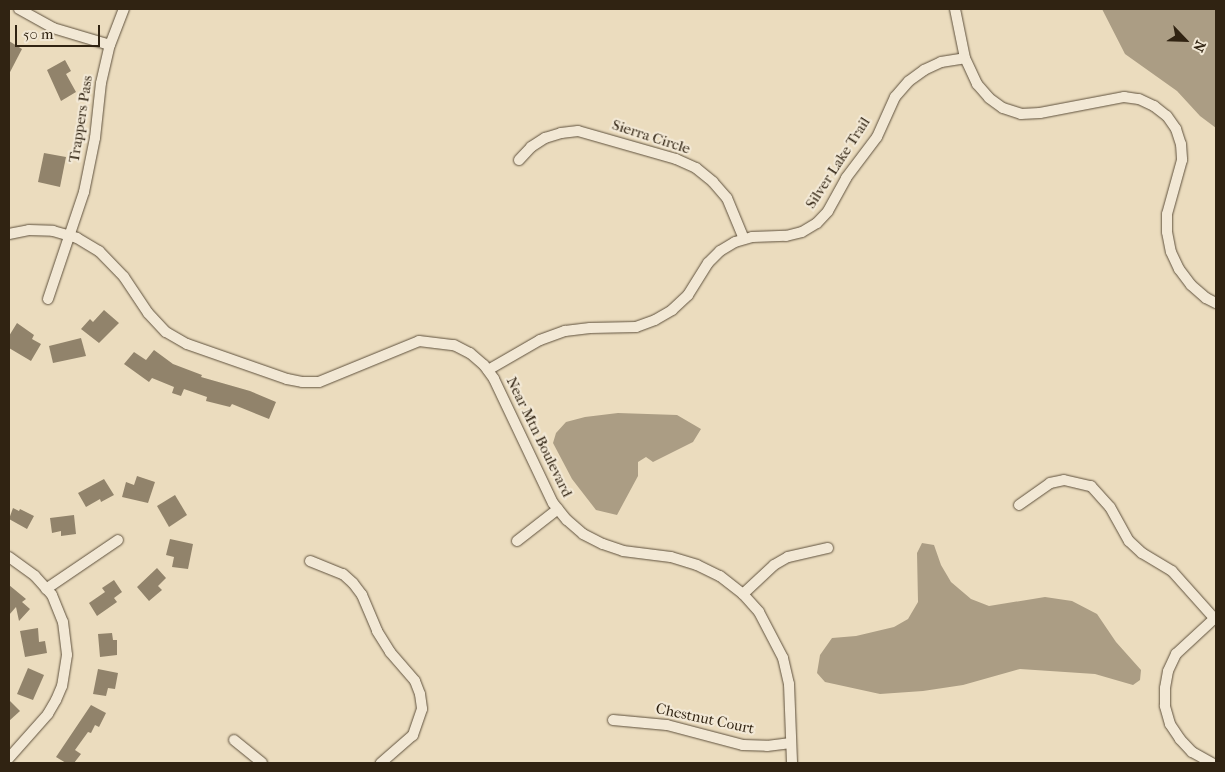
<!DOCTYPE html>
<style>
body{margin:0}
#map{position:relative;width:1225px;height:772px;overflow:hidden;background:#ebdcbe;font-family:"IM FELL French Canon",serif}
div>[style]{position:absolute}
.water>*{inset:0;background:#ab9d84}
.building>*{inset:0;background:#91836b}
.roads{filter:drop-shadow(0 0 1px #5f513d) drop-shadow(0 0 1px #5f513d)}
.minor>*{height:10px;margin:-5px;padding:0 5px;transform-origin:5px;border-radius:5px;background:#f2e8d5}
span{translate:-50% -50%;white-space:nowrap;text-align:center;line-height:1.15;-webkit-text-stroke:4.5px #f2e8d5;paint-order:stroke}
.street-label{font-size:15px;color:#302312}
.frame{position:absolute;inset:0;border:10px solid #302312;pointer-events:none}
.north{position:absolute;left:1160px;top:15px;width:50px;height:50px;-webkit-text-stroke:4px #f2e8d5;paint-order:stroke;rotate:114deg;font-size:14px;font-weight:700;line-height:20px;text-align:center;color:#302312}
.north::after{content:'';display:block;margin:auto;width:18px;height:22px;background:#302312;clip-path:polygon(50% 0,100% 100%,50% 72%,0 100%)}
.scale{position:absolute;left:15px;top:25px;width:85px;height:22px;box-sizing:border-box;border:2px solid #302312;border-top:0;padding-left:6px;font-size:15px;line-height:18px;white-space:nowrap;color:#302312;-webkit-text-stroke:4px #f2e8d5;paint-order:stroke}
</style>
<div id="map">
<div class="water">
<i style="clip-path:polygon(1102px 9px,1216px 9px,1216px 128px,1200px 116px,1177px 91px,1125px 54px)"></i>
<i style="clip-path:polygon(618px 413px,677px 415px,701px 429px,693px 442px,653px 462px,646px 457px,638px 462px,638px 476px,617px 515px,596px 510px,572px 479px,553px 443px,556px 433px,566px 422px,585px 417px)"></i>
<i style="clip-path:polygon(922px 543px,934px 545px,941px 565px,951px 582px,971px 599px,989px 606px,1045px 597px,1072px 601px,1097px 614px,1116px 642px,1141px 670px,1140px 680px,1133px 685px,1095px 674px,1020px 669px,963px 685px,923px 691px,880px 694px,825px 682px,817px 673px,820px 655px,832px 638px,856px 636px,894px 627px,908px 619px,918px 602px,917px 553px)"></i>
</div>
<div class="building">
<i style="clip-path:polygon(9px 41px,22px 49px,9px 74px)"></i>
<i style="clip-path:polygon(65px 60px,71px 71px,66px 74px,76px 92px,61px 101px,47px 70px)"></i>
<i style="clip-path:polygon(44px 153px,66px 157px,60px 187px,38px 182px)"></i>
<i style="clip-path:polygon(104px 310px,119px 323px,99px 343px,81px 329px,90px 319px,93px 322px)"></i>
<i style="clip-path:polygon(17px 323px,34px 335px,32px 339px,41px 344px,31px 361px,9px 348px,9px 336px)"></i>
<i style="clip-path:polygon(81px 338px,86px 356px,53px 363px,49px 346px)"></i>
<i style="clip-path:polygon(154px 350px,173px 364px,202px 375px,201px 377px,250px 391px,276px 402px,269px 419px,232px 404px,230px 407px,206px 401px,207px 397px,184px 389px,181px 396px,172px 393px,174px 387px,152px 378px,149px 382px,124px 364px,134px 352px,146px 360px)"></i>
<i style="clip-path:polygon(137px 476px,155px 482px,148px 503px,122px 497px,126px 482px,134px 485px)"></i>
<i style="clip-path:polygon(104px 479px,114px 495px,101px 502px,100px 499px,86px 507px,78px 493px)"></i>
<i style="clip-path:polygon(175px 495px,187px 515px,169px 527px,157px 506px)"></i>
<i style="clip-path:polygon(13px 508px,19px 511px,20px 509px,34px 516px,27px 529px,9px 519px)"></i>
<i style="clip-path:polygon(74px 515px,76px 534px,61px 536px,61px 531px,52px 533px,50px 518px)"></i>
<i style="clip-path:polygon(170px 539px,193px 544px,188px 569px,172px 567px,174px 557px,166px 555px)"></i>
<i style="clip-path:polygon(157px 568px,166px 578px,158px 586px,162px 590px,149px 601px,137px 587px)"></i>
<i style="clip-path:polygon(114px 580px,122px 592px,114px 598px,117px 602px,97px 616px,89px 603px,105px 592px,102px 588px)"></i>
<i style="clip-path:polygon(9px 585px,26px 599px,22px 602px,30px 609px,19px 621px,16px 607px,9px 615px)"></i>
<i style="clip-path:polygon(38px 628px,39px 642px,45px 641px,47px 653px,25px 657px,20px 631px)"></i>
<i style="clip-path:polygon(112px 633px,113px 640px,117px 640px,117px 655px,100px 657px,98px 634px)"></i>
<i style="clip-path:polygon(28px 668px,44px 675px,33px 700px,17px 694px)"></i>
<i style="clip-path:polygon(98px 669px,118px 673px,115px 689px,108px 688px,106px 696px,93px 694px)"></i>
<i style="clip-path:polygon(9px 700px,20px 711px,9px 721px)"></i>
<i style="clip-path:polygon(91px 705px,106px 713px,99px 727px,95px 725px,91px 733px,88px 732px,75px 750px,81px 754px,74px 763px,66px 763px,56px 757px)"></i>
</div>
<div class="roads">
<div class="minor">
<i style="left:19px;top:9px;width:39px;rotate:29deg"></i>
<i style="left:53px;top:28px;width:59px;rotate:16.6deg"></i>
<i style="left:955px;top:9px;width:50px;rotate:78.5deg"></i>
<i style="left:965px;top:58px;width:29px;rotate:65deg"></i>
<i style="left:977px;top:84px;width:18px;rotate:49deg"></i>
<i style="left:989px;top:98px;width:17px;rotate:36deg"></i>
<i style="left:1003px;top:108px;width:19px;rotate:18deg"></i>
<i style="left:1021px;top:114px;width:19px;rotate:-3deg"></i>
<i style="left:1040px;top:113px;width:86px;rotate:-10.8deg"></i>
<i style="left:1124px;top:97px;width:15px;rotate:8deg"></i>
<i style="left:1139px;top:99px;width:17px;rotate:25deg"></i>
<i style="left:1154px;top:106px;width:16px;rotate:38deg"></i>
<i style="left:1167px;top:116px;width:16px;rotate:55deg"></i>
<i style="left:1176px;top:129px;width:16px;rotate:72deg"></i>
<i style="left:1181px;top:144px;width:16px;rotate:86deg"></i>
<i style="left:1182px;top:160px;width:56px;rotate:105.5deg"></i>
<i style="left:1167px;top:214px;width:18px;rotate:90deg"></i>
<i style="left:1167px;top:232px;width:20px;rotate:79deg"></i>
<i style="left:1171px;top:252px;width:19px;rotate:65deg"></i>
<i style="left:1179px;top:269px;width:20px;rotate:53deg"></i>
<i style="left:1191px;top:285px;width:20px;rotate:41deg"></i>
<i style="left:1206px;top:298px;width:11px;rotate:27deg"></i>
<i style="left:519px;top:160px;width:18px;rotate:-47deg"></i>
<i style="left:531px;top:147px;width:17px;rotate:-33deg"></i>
<i style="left:545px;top:138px;width:17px;rotate:-17deg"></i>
<i style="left:561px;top:133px;width:17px;rotate:-7deg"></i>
<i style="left:578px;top:131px;width:102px;rotate:15.9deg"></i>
<i style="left:676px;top:159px;width:22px;rotate:24deg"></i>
<i style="left:696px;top:168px;width:22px;rotate:39deg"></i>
<i style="left:713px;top:182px;width:21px;rotate:49deg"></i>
<i style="left:727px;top:198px;width:44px;rotate:67.5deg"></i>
<i style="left:9px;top:234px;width:20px;rotate:-11deg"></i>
<i style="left:29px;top:230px;width:24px;rotate:2deg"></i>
<i style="left:53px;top:231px;width:25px;rotate:16deg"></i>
<i style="left:77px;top:238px;width:26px;rotate:31deg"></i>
<i style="left:99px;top:251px;width:36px;rotate:46deg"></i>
<i style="left:124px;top:277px;width:43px;rotate:56.3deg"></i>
<i style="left:148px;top:313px;width:26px;rotate:47deg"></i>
<i style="left:166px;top:332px;width:24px;rotate:30deg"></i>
<i style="left:187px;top:344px;width:106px;rotate:19.3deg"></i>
<i style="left:287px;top:379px;width:15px;rotate:11deg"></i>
<i style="left:302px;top:382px;width:17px"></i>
<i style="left:319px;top:382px;width:108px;rotate:-22.3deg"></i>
<i style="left:419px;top:341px;width:35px;rotate:7deg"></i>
<i style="left:454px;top:345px;width:18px;rotate:27deg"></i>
<i style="left:470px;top:353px;width:18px;rotate:41deg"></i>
<i style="left:484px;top:365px;width:17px;rotate:54deg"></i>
<i style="left:494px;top:379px;width:137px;rotate:64.6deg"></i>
<i style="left:553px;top:503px;width:22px;rotate:51deg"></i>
<i style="left:567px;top:520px;width:21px;rotate:41deg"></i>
<i style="left:583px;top:534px;width:22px;rotate:27deg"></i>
<i style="left:603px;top:544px;width:21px;rotate:19deg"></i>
<i style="left:623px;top:551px;width:48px;rotate:7.1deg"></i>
<i style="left:671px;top:557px;width:27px;rotate:17deg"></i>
<i style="left:697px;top:565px;width:25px;rotate:26deg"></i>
<i style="left:720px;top:576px;width:29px;rotate:38deg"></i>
<i style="left:743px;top:594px;width:24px;rotate:48deg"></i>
<i style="left:759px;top:612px;width:52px;rotate:62.4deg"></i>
<i style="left:783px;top:658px;width:27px;rotate:77deg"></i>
<i style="left:789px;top:684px;width:79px;rotate:87.8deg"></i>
<i style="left:48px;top:299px;width:113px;rotate:-71.4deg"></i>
<i style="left:84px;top:192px;width:55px;rotate:-78.5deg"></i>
<i style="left:95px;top:138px;width:55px;rotate:-83.8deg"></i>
<i style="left:101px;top:83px;width:39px;rotate:-77deg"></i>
<i style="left:110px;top:45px;width:39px;rotate:-69deg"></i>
<i style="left:488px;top:370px;width:60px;rotate:-30deg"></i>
<i style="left:540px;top:340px;width:27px;rotate:-20deg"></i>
<i style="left:565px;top:331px;width:25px;rotate:-7deg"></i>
<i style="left:590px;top:328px;width:46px;rotate:-1.2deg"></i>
<i style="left:636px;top:327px;width:20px;rotate:-20deg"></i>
<i style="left:655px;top:320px;width:20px;rotate:-30deg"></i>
<i style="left:672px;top:310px;width:22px;rotate:-43deg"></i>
<i style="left:688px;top:295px;width:38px;rotate:-58deg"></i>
<i style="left:708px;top:263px;width:17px;rotate:-45deg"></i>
<i style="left:720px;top:251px;width:17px;rotate:-31deg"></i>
<i style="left:735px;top:242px;width:18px;rotate:-16deg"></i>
<i style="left:752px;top:237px;width:34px;rotate:-2deg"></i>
<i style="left:786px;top:236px;width:16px;rotate:-14deg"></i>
<i style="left:802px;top:232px;width:17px;rotate:-31deg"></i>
<i style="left:817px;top:223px;width:16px;rotate:-47deg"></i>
<i style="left:828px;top:211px;width:38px;rotate:-61deg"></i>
<i style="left:846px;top:178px;width:51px;rotate:-52.9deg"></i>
<i style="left:877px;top:137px;width:44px;rotate:-65.8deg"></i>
<i style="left:895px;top:97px;width:21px;rotate:-49deg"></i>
<i style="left:909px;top:81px;width:19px;rotate:-36deg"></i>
<i style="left:924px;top:70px;width:19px;rotate:-25deg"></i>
<i style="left:941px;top:62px;width:24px;rotate:-9deg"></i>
<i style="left:1019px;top:505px;width:38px;rotate:-35deg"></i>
<i style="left:1050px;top:483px;width:14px;rotate:-12deg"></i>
<i style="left:1064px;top:480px;width:28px;rotate:13deg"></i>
<i style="left:1091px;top:486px;width:28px;rotate:48deg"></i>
<i style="left:1110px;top:507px;width:39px;rotate:61deg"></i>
<i style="left:1129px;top:541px;width:18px;rotate:43deg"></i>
<i style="left:1142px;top:553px;width:35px;rotate:31deg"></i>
<i style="left:1172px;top:571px;width:63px;rotate:48.2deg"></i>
<i style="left:517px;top:541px;width:52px;rotate:-38deg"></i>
<i style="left:9px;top:557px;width:32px;rotate:36deg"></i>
<i style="left:35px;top:576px;width:25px;rotate:48deg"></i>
<i style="left:52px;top:595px;width:29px;rotate:68deg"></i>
<i style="left:63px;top:622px;width:33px;rotate:83deg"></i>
<i style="left:67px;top:655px;width:31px;rotate:99deg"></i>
<i style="left:62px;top:686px;width:15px;rotate:113deg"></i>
<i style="left:56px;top:700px;width:16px;rotate:120deg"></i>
<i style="left:48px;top:714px;width:59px;rotate:131.6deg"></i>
<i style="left:310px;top:561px;width:35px;rotate:22deg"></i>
<i style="left:343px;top:574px;width:13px;rotate:42deg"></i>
<i style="left:353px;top:583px;width:15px;rotate:53deg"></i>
<i style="left:362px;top:595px;width:39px;rotate:67deg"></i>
<i style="left:377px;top:631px;width:25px;rotate:58deg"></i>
<i style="left:390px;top:652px;width:38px;rotate:49deg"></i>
<i style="left:415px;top:681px;width:14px;rotate:69deg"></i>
<i style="left:420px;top:694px;width:15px;rotate:82deg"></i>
<i style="left:422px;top:709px;width:28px;rotate:109deg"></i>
<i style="left:413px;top:735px;width:43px;rotate:138.8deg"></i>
<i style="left:46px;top:589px;width:87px;rotate:-34.2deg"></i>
<i style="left:743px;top:594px;width:42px;rotate:-43.1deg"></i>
<i style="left:774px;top:565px;width:16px;rotate:-30deg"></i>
<i style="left:788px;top:557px;width:41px;rotate:-12.7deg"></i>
<i style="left:613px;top:720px;width:54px;rotate:5.3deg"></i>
<i style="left:667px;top:725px;width:79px;rotate:14.7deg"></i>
<i style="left:743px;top:745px;width:24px;rotate:2deg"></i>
<i style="left:767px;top:746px;width:24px;rotate:-7deg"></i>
<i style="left:234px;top:740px;width:36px;rotate:39deg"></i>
<i style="left:1212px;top:763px;width:23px;rotate:-151deg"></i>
<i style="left:1192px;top:752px;width:18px;rotate:-133deg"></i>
<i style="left:1180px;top:739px;width:18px;rotate:-124deg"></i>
<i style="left:1170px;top:724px;width:19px;rotate:-106deg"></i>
<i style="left:1165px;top:706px;width:18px;rotate:-90deg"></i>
<i style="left:1165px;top:688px;width:17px;rotate:-80deg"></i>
<i style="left:1168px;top:671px;width:19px;rotate:-65deg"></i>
<i style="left:1176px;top:654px;width:54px;rotate:-42.8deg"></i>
</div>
</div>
<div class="street-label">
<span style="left:81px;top:119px;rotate:-81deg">Trappers Pass</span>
<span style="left:651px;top:137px;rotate:18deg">Sierra Circle</span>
<span style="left:838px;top:163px;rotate:-57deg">Silver Lake Trail</span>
<span style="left:539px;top:437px;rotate:64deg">Near Mtn Boulevard</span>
<span style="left:705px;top:719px;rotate:12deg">Chestnut Court</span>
</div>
<div class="frame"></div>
<div class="north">N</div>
<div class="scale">50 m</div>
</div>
